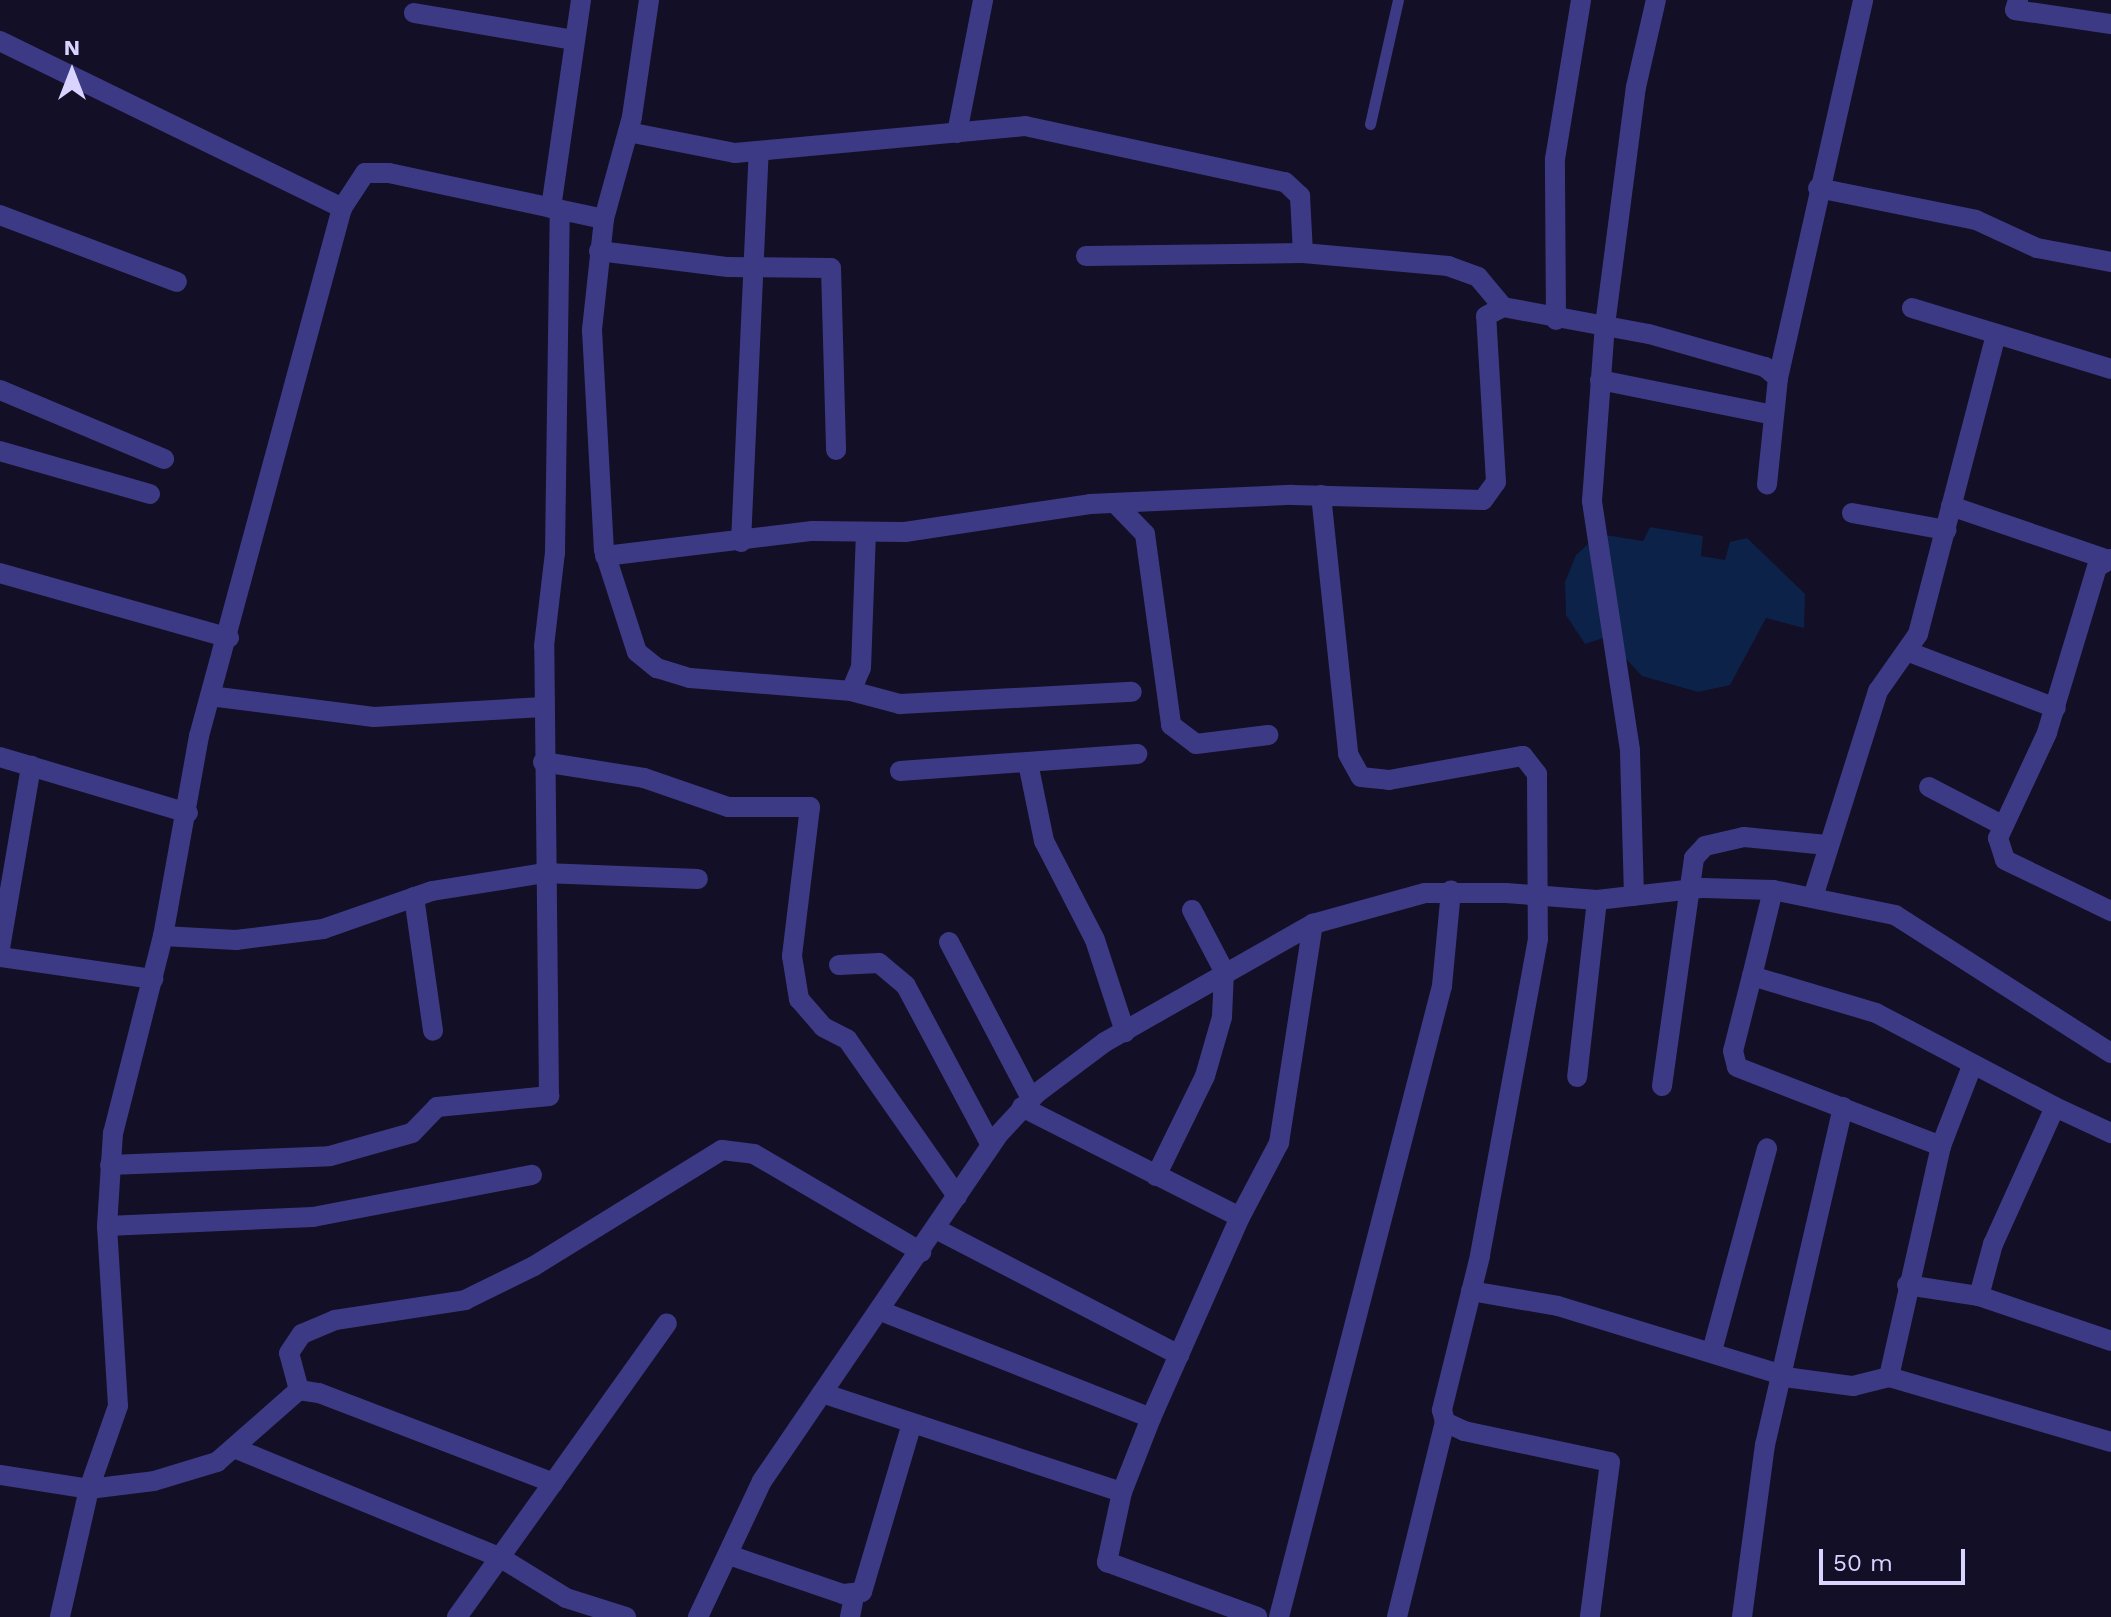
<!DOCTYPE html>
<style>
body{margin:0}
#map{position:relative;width:2111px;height:1617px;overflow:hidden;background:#130f26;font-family:"Work Sans",sans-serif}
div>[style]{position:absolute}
.water>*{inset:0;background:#0c2248}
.service>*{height:11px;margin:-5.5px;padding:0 5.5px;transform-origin:5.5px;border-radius:5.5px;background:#3d3a85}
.minor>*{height:20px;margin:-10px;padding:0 10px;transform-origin:10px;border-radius:10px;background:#3d3a85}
.tertiary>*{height:20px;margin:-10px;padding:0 10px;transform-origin:10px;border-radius:10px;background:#3d3a85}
span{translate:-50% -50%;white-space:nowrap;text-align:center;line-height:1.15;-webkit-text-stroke:8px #130f26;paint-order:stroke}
.north{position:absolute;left:32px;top:32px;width:80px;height:80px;-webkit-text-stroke:6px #130f26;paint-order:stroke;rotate:0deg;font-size:22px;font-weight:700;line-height:32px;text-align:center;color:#d9d4ff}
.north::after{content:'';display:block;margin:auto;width:28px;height:36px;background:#d9d4ff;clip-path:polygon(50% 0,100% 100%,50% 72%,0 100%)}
.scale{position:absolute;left:1819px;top:1549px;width:146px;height:36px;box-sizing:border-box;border:4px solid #d9d4ff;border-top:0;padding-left:10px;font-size:24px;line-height:28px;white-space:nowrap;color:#d9d4ff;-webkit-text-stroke:6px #130f26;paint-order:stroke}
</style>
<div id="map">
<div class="water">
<i style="clip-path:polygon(1650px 527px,1703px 536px,1701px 556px,1725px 560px,1730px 542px,1747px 538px,1805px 594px,1804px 628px,1766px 618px,1730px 685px,1698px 692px,1642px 676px,1606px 637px,1585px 644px,1566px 615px,1565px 582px,1576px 555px,1599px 534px,1643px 541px)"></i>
</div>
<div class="service">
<i style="left:1370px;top:124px;width:127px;rotate:-77.3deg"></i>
</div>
<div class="minor">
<i style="left:649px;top:0;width:118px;rotate:98.3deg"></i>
<i style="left:632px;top:117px;width:106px;rotate:105.4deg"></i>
<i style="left:604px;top:219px;width:112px;rotate:96.2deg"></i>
<i style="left:592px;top:330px;width:220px;rotate:86.9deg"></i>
<i style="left:604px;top:550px;width:107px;rotate:72.1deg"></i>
<i style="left:637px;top:652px;width:26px;rotate:39deg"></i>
<i style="left:657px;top:668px;width:34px;rotate:17deg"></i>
<i style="left:690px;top:678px;width:162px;rotate:4.6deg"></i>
<i style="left:851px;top:691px;width:25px;rotate:-67deg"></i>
<i style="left:861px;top:668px;width:136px;rotate:-87.9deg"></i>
<i style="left:2018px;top:0;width:10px;rotate:107deg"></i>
<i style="left:2015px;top:10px;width:97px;rotate:8.3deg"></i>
<i style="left:414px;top:13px;width:161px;rotate:9.6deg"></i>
<i style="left:628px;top:132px;width:109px;rotate:11.1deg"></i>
<i style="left:735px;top:153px;width:291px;rotate:-5.3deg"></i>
<i style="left:1025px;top:126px;width:266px;rotate:12.2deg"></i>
<i style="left:1285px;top:182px;width:21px;rotate:43deg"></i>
<i style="left:1300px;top:196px;width:57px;rotate:87deg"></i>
<i style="left:957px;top:133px;width:136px;rotate:-78.9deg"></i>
<i style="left:1818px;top:188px;width:161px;rotate:11.4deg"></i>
<i style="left:1976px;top:220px;width:67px;rotate:24.7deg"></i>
<i style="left:2037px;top:248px;width:75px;rotate:10.7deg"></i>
<i style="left:342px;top:208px;width:42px;rotate:-56.7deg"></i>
<i style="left:365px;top:173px;width:24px"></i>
<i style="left:389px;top:173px;width:220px;rotate:12.1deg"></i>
<i style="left:551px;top:208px;width:210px;rotate:-81.8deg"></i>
<i style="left:0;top:215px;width:189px;rotate:20.7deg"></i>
<i style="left:599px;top:251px;width:130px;rotate:7.1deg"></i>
<i style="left:728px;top:267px;width:103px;rotate:0.6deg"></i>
<i style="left:831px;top:268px;width:182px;rotate:88.4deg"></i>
<i style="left:1086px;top:256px;width:217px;rotate:-0.8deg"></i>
<i style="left:1303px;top:253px;width:146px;rotate:5.1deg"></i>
<i style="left:1448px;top:266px;width:32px;rotate:20deg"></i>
<i style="left:1478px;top:277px;width:39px;rotate:50deg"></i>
<i style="left:1912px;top:308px;width:208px;rotate:17deg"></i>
<i style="left:1556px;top:320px;width:161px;rotate:-90.4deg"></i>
<i style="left:1555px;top:159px;width:161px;rotate:-80.7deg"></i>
<i style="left:1778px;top:378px;width:387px;rotate:-77.3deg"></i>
<i style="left:1600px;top:380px;width:177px;rotate:11.4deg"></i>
<i style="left:0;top:390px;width:178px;rotate:22.8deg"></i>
<i style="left:0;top:451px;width:156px;rotate:16deg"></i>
<i style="left:1321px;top:495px;width:260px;rotate:84deg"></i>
<i style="left:1348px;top:754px;width:26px;rotate:61deg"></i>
<i style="left:1361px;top:777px;width:28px;rotate:6deg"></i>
<i style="left:1389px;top:780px;width:136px;rotate:-10.2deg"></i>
<i style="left:1523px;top:756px;width:23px;rotate:52deg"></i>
<i style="left:1537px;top:774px;width:165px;rotate:89.7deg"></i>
<i style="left:1538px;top:939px;width:322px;rotate:100.4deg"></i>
<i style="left:1480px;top:1256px;width:159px;rotate:103.9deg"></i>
<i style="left:1442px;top:1410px;width:12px;rotate:76deg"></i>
<i style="left:1445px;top:1422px;width:21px;rotate:25deg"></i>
<i style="left:1464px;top:1431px;width:149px;rotate:12deg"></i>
<i style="left:1610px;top:1462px;width:156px;rotate:97.4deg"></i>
<i style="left:1116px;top:504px;width:42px;rotate:46deg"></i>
<i style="left:1145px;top:534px;width:193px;rotate:82.2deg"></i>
<i style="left:1171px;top:725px;width:31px;rotate:37deg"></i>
<i style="left:1196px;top:744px;width:73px;rotate:-7.1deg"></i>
<i style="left:1951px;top:506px;width:164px;rotate:18.9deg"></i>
<i style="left:1852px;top:513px;width:96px;rotate:10.3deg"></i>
<i style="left:741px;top:542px;width:390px;rotate:-87.4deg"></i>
<i style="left:605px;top:556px;width:209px;rotate:-6.9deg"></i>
<i style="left:813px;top:531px;width:92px;rotate:0.6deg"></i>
<i style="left:905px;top:532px;width:187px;rotate:-8.6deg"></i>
<i style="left:1090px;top:504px;width:202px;rotate:-2.6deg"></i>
<i style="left:1292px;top:495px;width:191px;rotate:1.5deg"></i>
<i style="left:1483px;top:500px;width:22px;rotate:-54deg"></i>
<i style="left:1496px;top:482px;width:166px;rotate:-93.4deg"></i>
<i style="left:1486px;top:316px;width:19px;rotate:-28deg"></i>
<i style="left:1503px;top:307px;width:148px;rotate:10.5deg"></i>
<i style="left:1649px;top:334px;width:121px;rotate:15.9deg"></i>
<i style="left:1765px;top:367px;width:17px;rotate:40deg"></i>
<i style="left:1778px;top:378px;width:107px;rotate:95.9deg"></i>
<i style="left:2111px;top:559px;width:16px;rotate:150deg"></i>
<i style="left:2097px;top:567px;width:173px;rotate:106.8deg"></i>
<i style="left:2047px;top:733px;width:116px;rotate:115deg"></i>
<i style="left:1998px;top:838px;width:23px;rotate:72deg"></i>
<i style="left:2005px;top:860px;width:118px;rotate:25.7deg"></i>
<i style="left:0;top:573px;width:238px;rotate:15.8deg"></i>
<i style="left:1909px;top:652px;width:157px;rotate:20.9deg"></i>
<i style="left:851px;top:691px;width:51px;rotate:14.9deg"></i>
<i style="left:900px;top:704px;width:232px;rotate:-3deg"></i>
<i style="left:210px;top:696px;width:165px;rotate:7.3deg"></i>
<i style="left:374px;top:717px;width:169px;rotate:-3.4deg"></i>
<i style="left:0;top:757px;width:196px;rotate:16.6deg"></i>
<i style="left:543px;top:762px;width:102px;rotate:9deg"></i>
<i style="left:644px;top:778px;width:89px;rotate:19deg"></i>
<i style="left:728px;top:807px;width:82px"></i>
<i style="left:810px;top:807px;width:150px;rotate:96.9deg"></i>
<i style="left:792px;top:956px;width:44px;rotate:80.8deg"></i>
<i style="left:799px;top:999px;width:37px;rotate:49deg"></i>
<i style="left:823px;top:1027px;width:27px;rotate:27deg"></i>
<i style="left:847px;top:1039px;width:192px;rotate:55deg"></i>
<i style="left:1028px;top:763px;width:80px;rotate:78.4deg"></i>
<i style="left:1044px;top:841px;width:111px;rotate:62.7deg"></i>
<i style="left:1095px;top:940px;width:97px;rotate:71.9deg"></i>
<i style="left:900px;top:771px;width:238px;rotate:-4.1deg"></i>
<i style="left:1929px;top:787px;width:82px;rotate:27.5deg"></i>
<i style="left:1773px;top:890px;width:125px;rotate:11.6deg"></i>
<i style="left:1895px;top:915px;width:256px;rotate:32.6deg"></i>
<i style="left:1634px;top:896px;width:146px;rotate:-91.6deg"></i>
<i style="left:1630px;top:750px;width:252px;rotate:-98.7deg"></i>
<i style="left:1592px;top:501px;width:176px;rotate:-85.8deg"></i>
<i style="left:1605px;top:325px;width:240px;rotate:-82.6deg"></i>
<i style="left:1636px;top:87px;width:89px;rotate:-77.1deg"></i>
<i style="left:414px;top:897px;width:135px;rotate:81.9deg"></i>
<i style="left:1813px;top:897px;width:216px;rotate:-72.5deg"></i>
<i style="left:1878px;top:691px;width:70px;rotate:-54.9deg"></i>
<i style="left:1918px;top:634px;width:310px;rotate:-75.4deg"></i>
<i style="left:1597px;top:900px;width:107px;rotate:-6.5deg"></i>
<i style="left:1703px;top:888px;width:70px;rotate:1.6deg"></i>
<i style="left:1773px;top:890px;width:89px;rotate:103.7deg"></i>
<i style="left:1752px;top:976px;width:129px;rotate:16.6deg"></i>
<i style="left:1876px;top:1013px;width:202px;rotate:27.7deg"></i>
<i style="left:2055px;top:1107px;width:150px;rotate:114.3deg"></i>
<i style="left:1993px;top:1244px;width:54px;rotate:105.1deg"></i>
<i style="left:1979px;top:1296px;width:139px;rotate:18.8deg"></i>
<i style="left:163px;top:936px;width:73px;rotate:3.1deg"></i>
<i style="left:236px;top:940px;width:88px;rotate:-7.2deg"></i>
<i style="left:323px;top:929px;width:115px;rotate:-19.2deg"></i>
<i style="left:432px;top:891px;width:113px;rotate:-9.1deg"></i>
<i style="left:544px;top:873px;width:154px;rotate:2.2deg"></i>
<i style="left:949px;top:942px;width:176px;rotate:62.3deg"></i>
<i style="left:0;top:948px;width:185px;rotate:-80.3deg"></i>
<i style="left:0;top:957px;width:155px;rotate:8.2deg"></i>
<i style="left:839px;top:965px;width:40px;rotate:-2.9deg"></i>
<i style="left:879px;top:963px;width:35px;rotate:40deg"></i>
<i style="left:906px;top:986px;width:180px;rotate:61.9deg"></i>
<i style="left:1752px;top:976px;width:77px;rotate:104.2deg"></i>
<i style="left:1733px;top:1051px;width:16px;rotate:76deg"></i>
<i style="left:1737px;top:1067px;width:219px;rotate:21.2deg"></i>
<i style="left:1972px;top:1066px;width:86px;rotate:111.2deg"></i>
<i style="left:1941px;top:1146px;width:237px;rotate:102.7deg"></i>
<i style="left:1889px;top:1377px;width:231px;rotate:16.3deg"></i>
<i style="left:1662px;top:1086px;width:230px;rotate:-82deg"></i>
<i style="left:1694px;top:858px;width:16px;rotate:-47deg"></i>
<i style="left:1705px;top:846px;width:40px;rotate:-13deg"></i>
<i style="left:1744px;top:837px;width:83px;rotate:5.5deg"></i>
<i style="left:1022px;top:1107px;width:244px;rotate:26.8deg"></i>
<i style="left:1240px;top:1217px;width:220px;rotate:113.9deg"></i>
<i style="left:2055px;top:1107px;width:62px;rotate:24.9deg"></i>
<i style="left:110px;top:1165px;width:220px;rotate:-2.3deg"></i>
<i style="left:330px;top:1156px;width:85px;rotate:-15.7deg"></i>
<i style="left:412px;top:1133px;width:36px;rotate:-46deg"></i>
<i style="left:437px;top:1107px;width:113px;rotate:-5.6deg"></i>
<i style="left:549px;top:1096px;width:450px;rotate:-90.6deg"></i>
<i style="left:544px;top:646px;width:94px;rotate:-83.3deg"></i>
<i style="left:555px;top:553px;width:343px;rotate:-89.2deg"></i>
<i style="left:1156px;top:1176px;width:111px;rotate:-63.9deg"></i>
<i style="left:1205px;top:1076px;width:61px;rotate:-73.9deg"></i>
<i style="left:1222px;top:1017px;width:46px;rotate:-87.5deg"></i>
<i style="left:1224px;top:971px;width:69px;rotate:-117.7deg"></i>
<i style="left:1240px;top:1217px;width:84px;rotate:-62.2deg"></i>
<i style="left:1279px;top:1143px;width:222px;rotate:-81.2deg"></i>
<i style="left:107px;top:1226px;width:206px;rotate:-2.5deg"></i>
<i style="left:313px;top:1217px;width:223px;rotate:-10.9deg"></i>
<i style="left:936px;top:1229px;width:274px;rotate:27.4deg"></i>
<i style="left:1907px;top:1285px;width:73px;rotate:8.7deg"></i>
<i style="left:1471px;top:1291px;width:88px;rotate:9.8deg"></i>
<i style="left:1558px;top:1306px;width:245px;rotate:17.1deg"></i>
<i style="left:1792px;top:1378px;width:62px;rotate:7.5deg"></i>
<i style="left:1853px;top:1386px;width:37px;rotate:-14deg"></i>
<i style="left:1712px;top:1351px;width:210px;rotate:-74.8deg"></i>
<i style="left:299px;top:1390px;width:38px;rotate:-105deg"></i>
<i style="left:289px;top:1353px;width:23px;rotate:-56deg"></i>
<i style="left:302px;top:1334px;width:36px;rotate:-23deg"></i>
<i style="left:335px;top:1320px;width:132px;rotate:-8.7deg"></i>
<i style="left:465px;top:1300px;width:77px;rotate:-26.2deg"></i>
<i style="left:534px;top:1266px;width:221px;rotate:-31.7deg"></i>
<i style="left:722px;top:1150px;width:32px;rotate:7deg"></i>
<i style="left:754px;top:1154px;width:194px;rotate:30.4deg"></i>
<i style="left:822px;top:1393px;width:316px;rotate:18.3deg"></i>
<i style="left:1122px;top:1492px;width:79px;rotate:-68.6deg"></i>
<i style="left:1151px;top:1418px;width:290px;rotate:-158.4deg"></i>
<i style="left:239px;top:1450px;width:283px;rotate:22.4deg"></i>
<i style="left:501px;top:1558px;width:76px;rotate:31.6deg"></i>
<i style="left:566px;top:1598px;width:63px;rotate:17.6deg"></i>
<i style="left:0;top:1475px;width:90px;rotate:8.9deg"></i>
<i style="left:89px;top:1489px;width:65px;rotate:-7deg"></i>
<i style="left:154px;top:1481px;width:66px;rotate:-16.8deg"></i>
<i style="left:217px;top:1462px;width:109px;rotate:-41.3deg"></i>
<i style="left:299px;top:1390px;width:20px;rotate:9deg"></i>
<i style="left:319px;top:1393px;width:251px;rotate:21deg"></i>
<i style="left:553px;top:1483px;width:165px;rotate:125.6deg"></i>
<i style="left:553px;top:1483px;width:196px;rotate:-54.5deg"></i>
<i style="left:1122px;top:1492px;width:72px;rotate:102.1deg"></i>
<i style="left:1107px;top:1562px;width:160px;rotate:20.1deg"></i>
<i style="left:729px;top:1555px;width:120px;rotate:18.9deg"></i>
<i style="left:843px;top:1594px;width:19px;rotate:-6deg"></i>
<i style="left:862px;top:1592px;width:176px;rotate:-73.5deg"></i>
<i style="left:698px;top:1617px;width:150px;rotate:-64.8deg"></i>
<i style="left:762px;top:1481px;width:417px;rotate:-55.7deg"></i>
<i style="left:997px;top:1136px;width:59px;rotate:-47.1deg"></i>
<i style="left:1037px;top:1093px;width:85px;rotate:-36.9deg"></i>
<i style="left:1105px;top:1042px;width:239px;rotate:-29.6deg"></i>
<i style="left:1313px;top:924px;width:116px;rotate:-15.5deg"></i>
<i style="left:1425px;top:893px;width:81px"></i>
<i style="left:1506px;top:893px;width:91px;rotate:4.4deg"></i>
<i style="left:1597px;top:900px;width:178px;rotate:96.4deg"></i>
<i style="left:850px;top:1617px;width:21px;rotate:-79deg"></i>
<i style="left:1279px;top:1617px;width:652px;rotate:-75.52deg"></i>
<i style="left:1442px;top:986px;width:96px;rotate:-84.6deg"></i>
<i style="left:1397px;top:1617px;width:201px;rotate:-76.2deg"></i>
<i style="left:1742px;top:1617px;width:174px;rotate:-82.4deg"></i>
<i style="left:1765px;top:1445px;width:347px;rotate:-77deg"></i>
</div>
<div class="tertiary">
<i style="left:0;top:41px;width:381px;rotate:26deg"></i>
<i style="left:342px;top:208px;width:547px;rotate:105.15deg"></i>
<i style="left:199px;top:736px;width:203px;rotate:100.2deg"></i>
<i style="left:163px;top:936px;width:203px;rotate:104.2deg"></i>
<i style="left:113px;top:1133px;width:93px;rotate:93.7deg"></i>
<i style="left:107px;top:1226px;width:180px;rotate:86.5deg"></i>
<i style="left:118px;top:1406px;width:88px;rotate:109.3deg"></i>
<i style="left:89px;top:1489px;width:131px;rotate:102.8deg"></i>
</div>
<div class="north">N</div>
<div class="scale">50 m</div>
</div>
